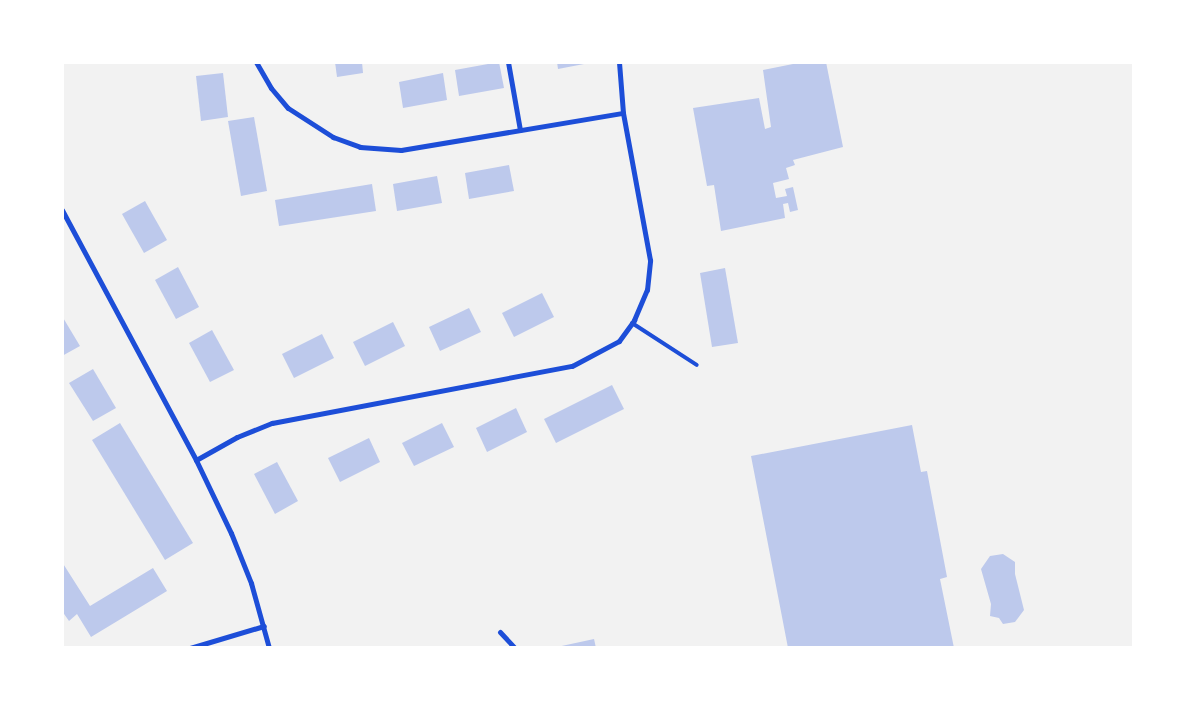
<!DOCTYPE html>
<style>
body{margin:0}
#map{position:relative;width:1196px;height:710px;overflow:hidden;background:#f2f2f2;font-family:Poppins,sans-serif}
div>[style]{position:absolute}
.building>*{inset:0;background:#bdc9ec}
.service>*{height:4px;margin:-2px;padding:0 2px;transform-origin:2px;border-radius:2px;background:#1d4ed8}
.minor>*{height:5px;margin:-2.5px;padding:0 2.5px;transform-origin:2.5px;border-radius:2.5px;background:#1d4ed8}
span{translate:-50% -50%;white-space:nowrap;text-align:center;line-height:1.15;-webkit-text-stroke:4.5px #fff;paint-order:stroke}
.frame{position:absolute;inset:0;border:64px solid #fff;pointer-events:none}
</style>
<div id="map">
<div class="building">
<i style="clip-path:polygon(335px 62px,362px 62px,363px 73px,337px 77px)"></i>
<i style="clip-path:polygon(499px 62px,504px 88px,459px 96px,455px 70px)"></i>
<i style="clip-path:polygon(557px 62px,584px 62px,584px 64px,558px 69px)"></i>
<i style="clip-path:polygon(803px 62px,826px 62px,843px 147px,793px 160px,795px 165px,786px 168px,789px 179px,773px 183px,776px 198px,787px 196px,785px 189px,793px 187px,798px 210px,790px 212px,788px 203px,783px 204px,785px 218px,721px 231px,714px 185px,707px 186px,693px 108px,759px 98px,765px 129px,771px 127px,763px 70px)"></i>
<i style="clip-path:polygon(223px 73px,228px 117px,201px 121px,196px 76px)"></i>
<i style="clip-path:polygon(443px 73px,447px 100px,403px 108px,399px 82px)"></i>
<i style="clip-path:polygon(254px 117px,267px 191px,241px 196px,228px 121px)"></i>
<i style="clip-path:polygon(509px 165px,514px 191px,469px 199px,465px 173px)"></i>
<i style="clip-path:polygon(437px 176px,442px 203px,397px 211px,393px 184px)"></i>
<i style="clip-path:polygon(372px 184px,376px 211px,279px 226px,275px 200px)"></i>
<i style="clip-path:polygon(145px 201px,167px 240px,144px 253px,122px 214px)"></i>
<i style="clip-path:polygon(178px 267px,199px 307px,176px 319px,155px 280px)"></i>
<i style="clip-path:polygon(725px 268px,738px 343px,712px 347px,700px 273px)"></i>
<i style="clip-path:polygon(542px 293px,554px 317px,514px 337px,502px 313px)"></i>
<i style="clip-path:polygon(469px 308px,481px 332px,440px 351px,429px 327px)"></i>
<i style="clip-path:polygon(62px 316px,80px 346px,62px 356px)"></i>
<i style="clip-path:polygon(393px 322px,405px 346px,365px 366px,353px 342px)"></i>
<i style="clip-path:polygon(212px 330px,234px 370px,210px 382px,189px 343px)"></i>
<i style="clip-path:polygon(322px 334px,334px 358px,294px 378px,282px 354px)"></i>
<i style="clip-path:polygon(93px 369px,116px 408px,93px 421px,69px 383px)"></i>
<i style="clip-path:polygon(612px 385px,624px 409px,556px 443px,544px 419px)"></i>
<i style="clip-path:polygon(516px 408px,527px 432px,487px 452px,476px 428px)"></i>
<i style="clip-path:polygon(120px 423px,193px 543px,165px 560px,92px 440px)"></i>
<i style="clip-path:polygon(442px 423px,454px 447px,414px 466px,402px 443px)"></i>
<i style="clip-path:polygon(912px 425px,921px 472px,927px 471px,947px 577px,940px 579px,954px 648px,788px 648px,751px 456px)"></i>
<i style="clip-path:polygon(369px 438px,380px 462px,340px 482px,328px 458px)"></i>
<i style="clip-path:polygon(277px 462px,298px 501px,275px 514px,254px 474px)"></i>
<i style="clip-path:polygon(1003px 554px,1015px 562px,1015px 574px,1024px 610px,1015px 622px,1003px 624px,999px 618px,990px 616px,991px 604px,981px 569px,990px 556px)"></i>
<i style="clip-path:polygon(62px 562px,90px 606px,153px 568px,167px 591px,91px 637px,77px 614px,69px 621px,62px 611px)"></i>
<i style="clip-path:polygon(594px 639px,596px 648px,557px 648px,557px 647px)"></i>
</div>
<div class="service">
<i style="left:632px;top:323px;width:77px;rotate:32.9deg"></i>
</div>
<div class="minor">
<i style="left:256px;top:62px;width:30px;rotate:60deg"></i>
<i style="left:271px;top:88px;width:26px;rotate:50deg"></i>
<i style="left:288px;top:108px;width:54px;rotate:32.8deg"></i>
<i style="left:333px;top:137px;width:29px;rotate:20deg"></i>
<i style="left:360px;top:147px;width:41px;rotate:4.2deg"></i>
<i style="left:401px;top:150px;width:225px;rotate:-9.5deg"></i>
<i style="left:508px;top:62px;width:69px;rotate:80deg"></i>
<i style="left:62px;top:210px;width:284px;rotate:61.8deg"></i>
<i style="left:196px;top:460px;width:81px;rotate:64.4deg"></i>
<i style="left:231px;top:533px;width:54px;rotate:68.2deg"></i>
<i style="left:251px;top:583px;width:67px;rotate:74.5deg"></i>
<i style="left:196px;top:460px;width:47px;rotate:-29.3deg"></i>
<i style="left:237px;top:437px;width:38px;rotate:-22deg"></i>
<i style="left:272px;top:423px;width:305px;rotate:-10.8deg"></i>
<i style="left:572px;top:366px;width:53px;rotate:-28deg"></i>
<i style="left:619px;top:341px;width:26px;rotate:-54deg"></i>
<i style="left:634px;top:320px;width:33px;rotate:-67deg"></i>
<i style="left:647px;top:290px;width:30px;rotate:-84deg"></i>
<i style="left:650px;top:260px;width:149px;rotate:-100.4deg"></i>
<i style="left:623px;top:113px;width:51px;rotate:-94.5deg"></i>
<i style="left:500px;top:632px;width:22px;rotate:47deg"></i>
<i style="left:190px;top:648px;width:77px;rotate:-16.6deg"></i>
</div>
<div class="frame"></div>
</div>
